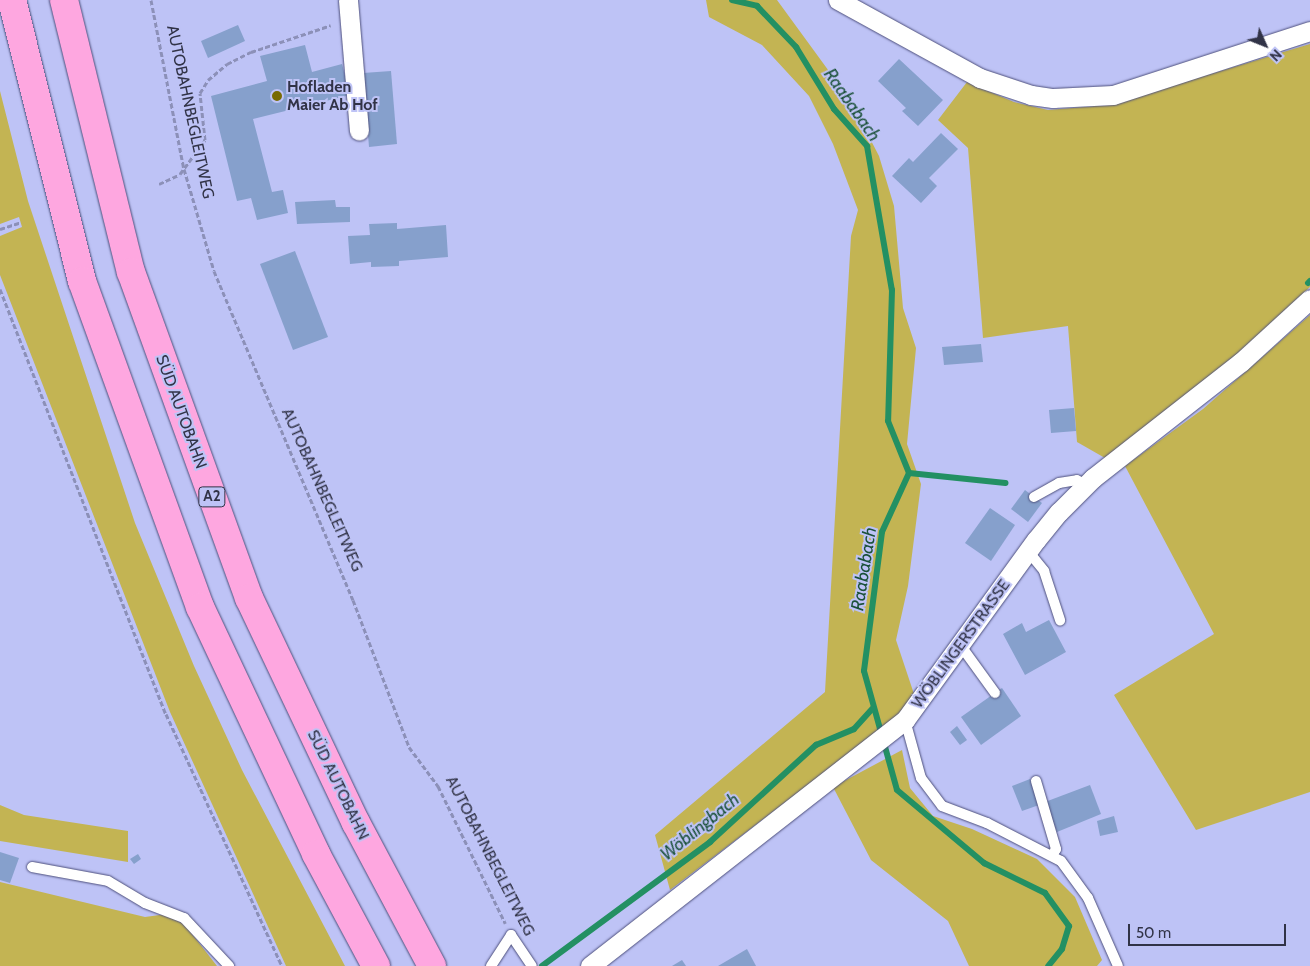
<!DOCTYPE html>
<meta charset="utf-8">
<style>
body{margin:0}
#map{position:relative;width:1310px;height:966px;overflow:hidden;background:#bec3f6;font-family:Cabin,sans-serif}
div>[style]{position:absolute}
.green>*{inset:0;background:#c3b453}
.stream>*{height:6px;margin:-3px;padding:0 3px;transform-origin:3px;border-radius:3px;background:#239063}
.building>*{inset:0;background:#86a0cc}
.path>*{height:3px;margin-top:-1.5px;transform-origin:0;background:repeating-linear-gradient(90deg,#8c90b8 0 5px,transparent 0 7.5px)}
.roads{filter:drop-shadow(0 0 1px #4e507c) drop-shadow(0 0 1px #4e507c)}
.lane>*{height:10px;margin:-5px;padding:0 5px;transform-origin:5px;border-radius:5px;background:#fff}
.street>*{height:19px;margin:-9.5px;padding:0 9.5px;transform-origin:9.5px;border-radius:9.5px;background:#fff}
.highway>*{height:28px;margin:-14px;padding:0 14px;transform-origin:14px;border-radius:14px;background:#fea7e0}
.dots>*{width:14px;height:14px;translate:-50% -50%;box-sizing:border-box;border:2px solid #bec3f6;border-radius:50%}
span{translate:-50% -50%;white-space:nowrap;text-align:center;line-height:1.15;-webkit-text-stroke:4px #bec3f6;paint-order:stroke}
.shield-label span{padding:1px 4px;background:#bec3f6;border:1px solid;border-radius:4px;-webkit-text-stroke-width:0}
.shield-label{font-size:15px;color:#313347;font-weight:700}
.poi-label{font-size:16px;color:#313347;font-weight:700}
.left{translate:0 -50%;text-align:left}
.street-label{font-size:16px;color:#313347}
.water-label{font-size:18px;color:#1b5139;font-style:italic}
.north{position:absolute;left:1240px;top:20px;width:50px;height:50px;-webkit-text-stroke:4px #bec3f6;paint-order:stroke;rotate:134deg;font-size:14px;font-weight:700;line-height:20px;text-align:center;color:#313347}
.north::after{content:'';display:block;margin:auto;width:18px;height:22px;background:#313347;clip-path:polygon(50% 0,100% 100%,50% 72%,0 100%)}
.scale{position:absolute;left:1128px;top:924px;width:158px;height:22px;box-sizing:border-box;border:2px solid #313347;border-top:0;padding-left:6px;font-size:15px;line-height:18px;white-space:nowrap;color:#313347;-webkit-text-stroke:4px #bec3f6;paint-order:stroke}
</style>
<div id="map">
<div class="green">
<i style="clip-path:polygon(706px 0,777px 0,850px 100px,879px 156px,894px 206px,903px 308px,916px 348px,907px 444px,921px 484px,908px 586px,896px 640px,914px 694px,896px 718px,670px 890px,655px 835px,825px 692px,851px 236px,858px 210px,833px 144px,809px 96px,762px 45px,709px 17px)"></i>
<i style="clip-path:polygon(1310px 44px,1310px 287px,1216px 375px,1105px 458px,1077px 442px,1068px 326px,983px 338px,968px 148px,938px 120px,967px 82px,1014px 102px,1048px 110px,1108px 105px)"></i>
<i style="clip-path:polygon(0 91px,28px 201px,135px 523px,194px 666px,242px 770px,345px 966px,286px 966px,170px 712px,0 275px,0 236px,22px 227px,19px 217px,0 224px)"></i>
<i style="clip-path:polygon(1310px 315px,1310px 792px,1196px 830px,1114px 695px,1214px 634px,1125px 466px,1203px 409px)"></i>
<i style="clip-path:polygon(902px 750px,910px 788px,933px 816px,972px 829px,1037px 859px,1075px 897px,1102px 960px,1097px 966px,969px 966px,948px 921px,871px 860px,833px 787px)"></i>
<i style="clip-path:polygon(0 805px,24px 815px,128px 831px,128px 862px,0 841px)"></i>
<i style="clip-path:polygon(0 882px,145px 917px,167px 914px,185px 925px,217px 966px,0 966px)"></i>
</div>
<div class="stream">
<i style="left:732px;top:0;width:26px;rotate:13deg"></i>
<i style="left:757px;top:6px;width:57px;rotate:46.4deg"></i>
<i style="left:796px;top:47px;width:73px;rotate:58.5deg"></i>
<i style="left:834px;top:109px;width:50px;rotate:48.3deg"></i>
<i style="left:867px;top:146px;width:146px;rotate:80.2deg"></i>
<i style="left:892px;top:290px;width:131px;rotate:91.7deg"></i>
<i style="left:888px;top:421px;width:56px;rotate:68deg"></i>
<i style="left:909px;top:473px;width:65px;rotate:114.6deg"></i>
<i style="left:882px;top:532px;width:140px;rotate:97.4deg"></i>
<i style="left:864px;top:671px;width:123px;rotate:74.5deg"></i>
<i style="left:897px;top:790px;width:114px;rotate:40deg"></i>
<i style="left:984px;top:863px;width:68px;rotate:26.2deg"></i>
<i style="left:1045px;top:893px;width:41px;rotate:54deg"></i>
<i style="left:1069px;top:926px;width:24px;rotate:107deg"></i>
<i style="left:1062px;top:949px;width:22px;rotate:129deg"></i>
<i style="left:1308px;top:283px;width:3px;rotate:-45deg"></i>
<i style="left:909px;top:473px;width:97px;rotate:5.9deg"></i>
<i style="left:542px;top:966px;width:209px;rotate:-36.4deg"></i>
<i style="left:710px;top:842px;width:144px;rotate:-42.5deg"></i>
<i style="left:816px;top:745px;width:41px;rotate:-22.8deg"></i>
<i style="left:854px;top:729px;width:27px;rotate:-48deg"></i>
</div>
<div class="building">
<i style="clip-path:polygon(238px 25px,245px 41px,208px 58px,201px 41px)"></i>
<i style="clip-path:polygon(305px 45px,312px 72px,342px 64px,350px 95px,253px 119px,272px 192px,283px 190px,288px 213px,257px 220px,251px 198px,237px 201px,211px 96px,267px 81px,260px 56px)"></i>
<i style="clip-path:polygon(899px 59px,943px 100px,918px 126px,902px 111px,906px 108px,878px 81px)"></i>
<i style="clip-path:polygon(391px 71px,397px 144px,369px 147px,363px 73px)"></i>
<i style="clip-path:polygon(941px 133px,958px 149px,929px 178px,937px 186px,921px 203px,892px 176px,909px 158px,913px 162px)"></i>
<i style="clip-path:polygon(335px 200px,336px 207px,350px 207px,350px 222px,297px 224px,295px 202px)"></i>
<i style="clip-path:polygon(397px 223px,397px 229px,446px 225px,448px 257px,399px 261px,399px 266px,371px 267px,371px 262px,350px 264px,348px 236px,370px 235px,369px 224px)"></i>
<i style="clip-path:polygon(295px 251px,328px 337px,293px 350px,260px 264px)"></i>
<i style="clip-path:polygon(981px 344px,983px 362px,944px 365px,942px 347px)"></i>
<i style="clip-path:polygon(1074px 408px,1076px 431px,1051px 433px,1049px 410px)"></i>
<i style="clip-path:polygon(1025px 490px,1042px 503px,1028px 522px,1011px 509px)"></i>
<i style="clip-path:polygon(990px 508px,1015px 525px,991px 561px,965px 543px)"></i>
<i style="clip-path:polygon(1049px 620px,1066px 652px,1025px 675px,1003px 634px,1022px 623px,1026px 632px)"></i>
<i style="clip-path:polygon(1002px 688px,1021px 716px,981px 745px,961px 717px)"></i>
<i style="clip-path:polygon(957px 726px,967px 740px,960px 745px,950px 732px)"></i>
<i style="clip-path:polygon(1030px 779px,1039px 805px,1022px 811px,1012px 786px)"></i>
<i style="clip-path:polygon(1090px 785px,1101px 814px,1057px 832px,1045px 802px)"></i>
<i style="clip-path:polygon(1114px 816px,1118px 832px,1100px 836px,1097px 821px)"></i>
<i style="clip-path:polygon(0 852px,19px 858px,10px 883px,0 880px)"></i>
<i style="clip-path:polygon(138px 854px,141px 859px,134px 864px,130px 859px)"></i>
<i style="clip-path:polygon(747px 949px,756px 966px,718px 966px)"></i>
<i style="clip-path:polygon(682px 960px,686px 966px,672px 966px)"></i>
</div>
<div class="path">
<i style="left:151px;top:0;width:172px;rotate:79deg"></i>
<i style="left:184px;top:169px;width:106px;rotate:73.6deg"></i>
<i style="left:214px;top:271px;width:357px;rotate:67.1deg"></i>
<i style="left:353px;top:600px;width:157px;rotate:69.1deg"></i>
<i style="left:409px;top:747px;width:49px;rotate:53.4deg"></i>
<i style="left:438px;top:786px;width:153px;rotate:63.9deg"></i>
<i style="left:159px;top:184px;width:23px;rotate:-25deg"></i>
<i style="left:180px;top:174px;width:42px;rotate:-53.7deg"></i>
<i style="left:205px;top:140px;width:47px;rotate:-96.1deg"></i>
<i style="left:200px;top:93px;width:15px;rotate:-58deg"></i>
<i style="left:208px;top:80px;width:25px;rotate:-40deg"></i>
<i style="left:227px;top:64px;width:27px;rotate:-27deg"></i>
<i style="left:251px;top:52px;width:84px;rotate:-18.6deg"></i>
<i style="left:0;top:229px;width:22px;rotate:-18deg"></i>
<i style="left:0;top:289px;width:456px;rotate:68.7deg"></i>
<i style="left:166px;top:714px;width:277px;rotate:65.3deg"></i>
</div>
<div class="roads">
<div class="lane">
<i style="left:1034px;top:497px;width:29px;rotate:-29deg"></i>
<i style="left:1059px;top:483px;width:18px;rotate:-9deg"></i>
<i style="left:1077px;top:480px;width:10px;rotate:29deg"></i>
<i style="left:1028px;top:551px;width:26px;rotate:51deg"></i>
<i style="left:1044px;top:571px;width:52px;rotate:71.9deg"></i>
<i style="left:961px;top:646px;width:58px;rotate:54.1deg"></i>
<i style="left:905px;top:720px;width:60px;rotate:74.6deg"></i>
<i style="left:921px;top:778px;width:35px;rotate:53deg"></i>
<i style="left:942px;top:806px;width:48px;rotate:20.7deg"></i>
<i style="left:987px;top:823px;width:83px;rotate:27.2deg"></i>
<i style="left:1061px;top:861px;width:46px;rotate:53.9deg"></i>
<i style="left:1088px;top:898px;width:74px;rotate:66.2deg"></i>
<i style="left:1036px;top:781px;width:71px;rotate:73.6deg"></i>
<i style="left:1056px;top:849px;width:8px;rotate:120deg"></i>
<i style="left:32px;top:867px;width:77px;rotate:10.4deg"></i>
<i style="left:108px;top:881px;width:43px;rotate:30.7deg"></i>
<i style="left:145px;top:903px;width:42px;rotate:21deg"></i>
<i style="left:184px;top:918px;width:66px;rotate:46.8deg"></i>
<i style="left:491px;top:966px;width:37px;rotate:-57deg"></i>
<i style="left:511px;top:935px;width:37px;rotate:56deg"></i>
</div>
<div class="street">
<i style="left:348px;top:0;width:131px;rotate:85.2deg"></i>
<i style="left:838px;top:0;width:162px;rotate:28.8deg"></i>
<i style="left:980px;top:78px;width:54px;rotate:18.4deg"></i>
<i style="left:1031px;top:95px;width:22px;rotate:8deg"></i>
<i style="left:1053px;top:98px;width:60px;rotate:-2.9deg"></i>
<i style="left:1113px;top:95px;width:207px;rotate:-18deg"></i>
<i style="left:590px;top:966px;width:400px;rotate:-38deg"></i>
<i style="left:905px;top:720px;width:223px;rotate:-54deg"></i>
<i style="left:1036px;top:540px;width:36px;rotate:-51deg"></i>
<i style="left:1059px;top:512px;width:48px;rotate:-45deg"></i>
<i style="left:1093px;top:478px;width:188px;rotate:-38.1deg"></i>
<i style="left:1241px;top:362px;width:93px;rotate:-42.4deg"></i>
</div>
<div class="highway">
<i style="left:12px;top:0;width:290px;rotate:76deg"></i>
<i style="left:82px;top:281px;width:347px;rotate:70.1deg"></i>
<i style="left:200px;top:607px;width:273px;rotate:64.8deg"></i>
<i style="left:316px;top:854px;width:127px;rotate:61.8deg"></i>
<i style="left:64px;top:0;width:280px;rotate:76.2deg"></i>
<i style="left:131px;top:272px;width:347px;rotate:70.1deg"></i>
<i style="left:249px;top:598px;width:249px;rotate:64.6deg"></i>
<i style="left:356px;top:823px;width:162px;rotate:62deg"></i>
</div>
</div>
<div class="dots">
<i style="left:277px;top:96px;background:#786b03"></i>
</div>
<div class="shield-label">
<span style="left:212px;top:497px">A2</span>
</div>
<div class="poi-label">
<span class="left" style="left:287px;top:96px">Hofladen<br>Maier Ab Hof</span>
</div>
<div class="street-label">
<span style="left:190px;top:112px;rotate:78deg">AUTOBAHNBEGLEITWEG</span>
<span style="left:181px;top:412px;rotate:70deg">SÜD AUTOBAHN</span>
<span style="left:322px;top:490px;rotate:66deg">AUTOBAHNBEGLEITWEG</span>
<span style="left:961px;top:644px;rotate:-54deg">WÖBLINGERSTRASSE</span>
<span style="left:338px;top:785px;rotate:64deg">SÜD AUTOBAHN</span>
<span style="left:490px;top:856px;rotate:63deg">AUTOBAHNBEGLEITWEG</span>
</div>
<div class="water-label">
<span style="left:852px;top:105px;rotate:55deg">Raababach</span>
<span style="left:864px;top:569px;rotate:-81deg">Raababach</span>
<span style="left:700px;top:827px;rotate:-39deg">Wöblingbach</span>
</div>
<div class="north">N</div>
<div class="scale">50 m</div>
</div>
